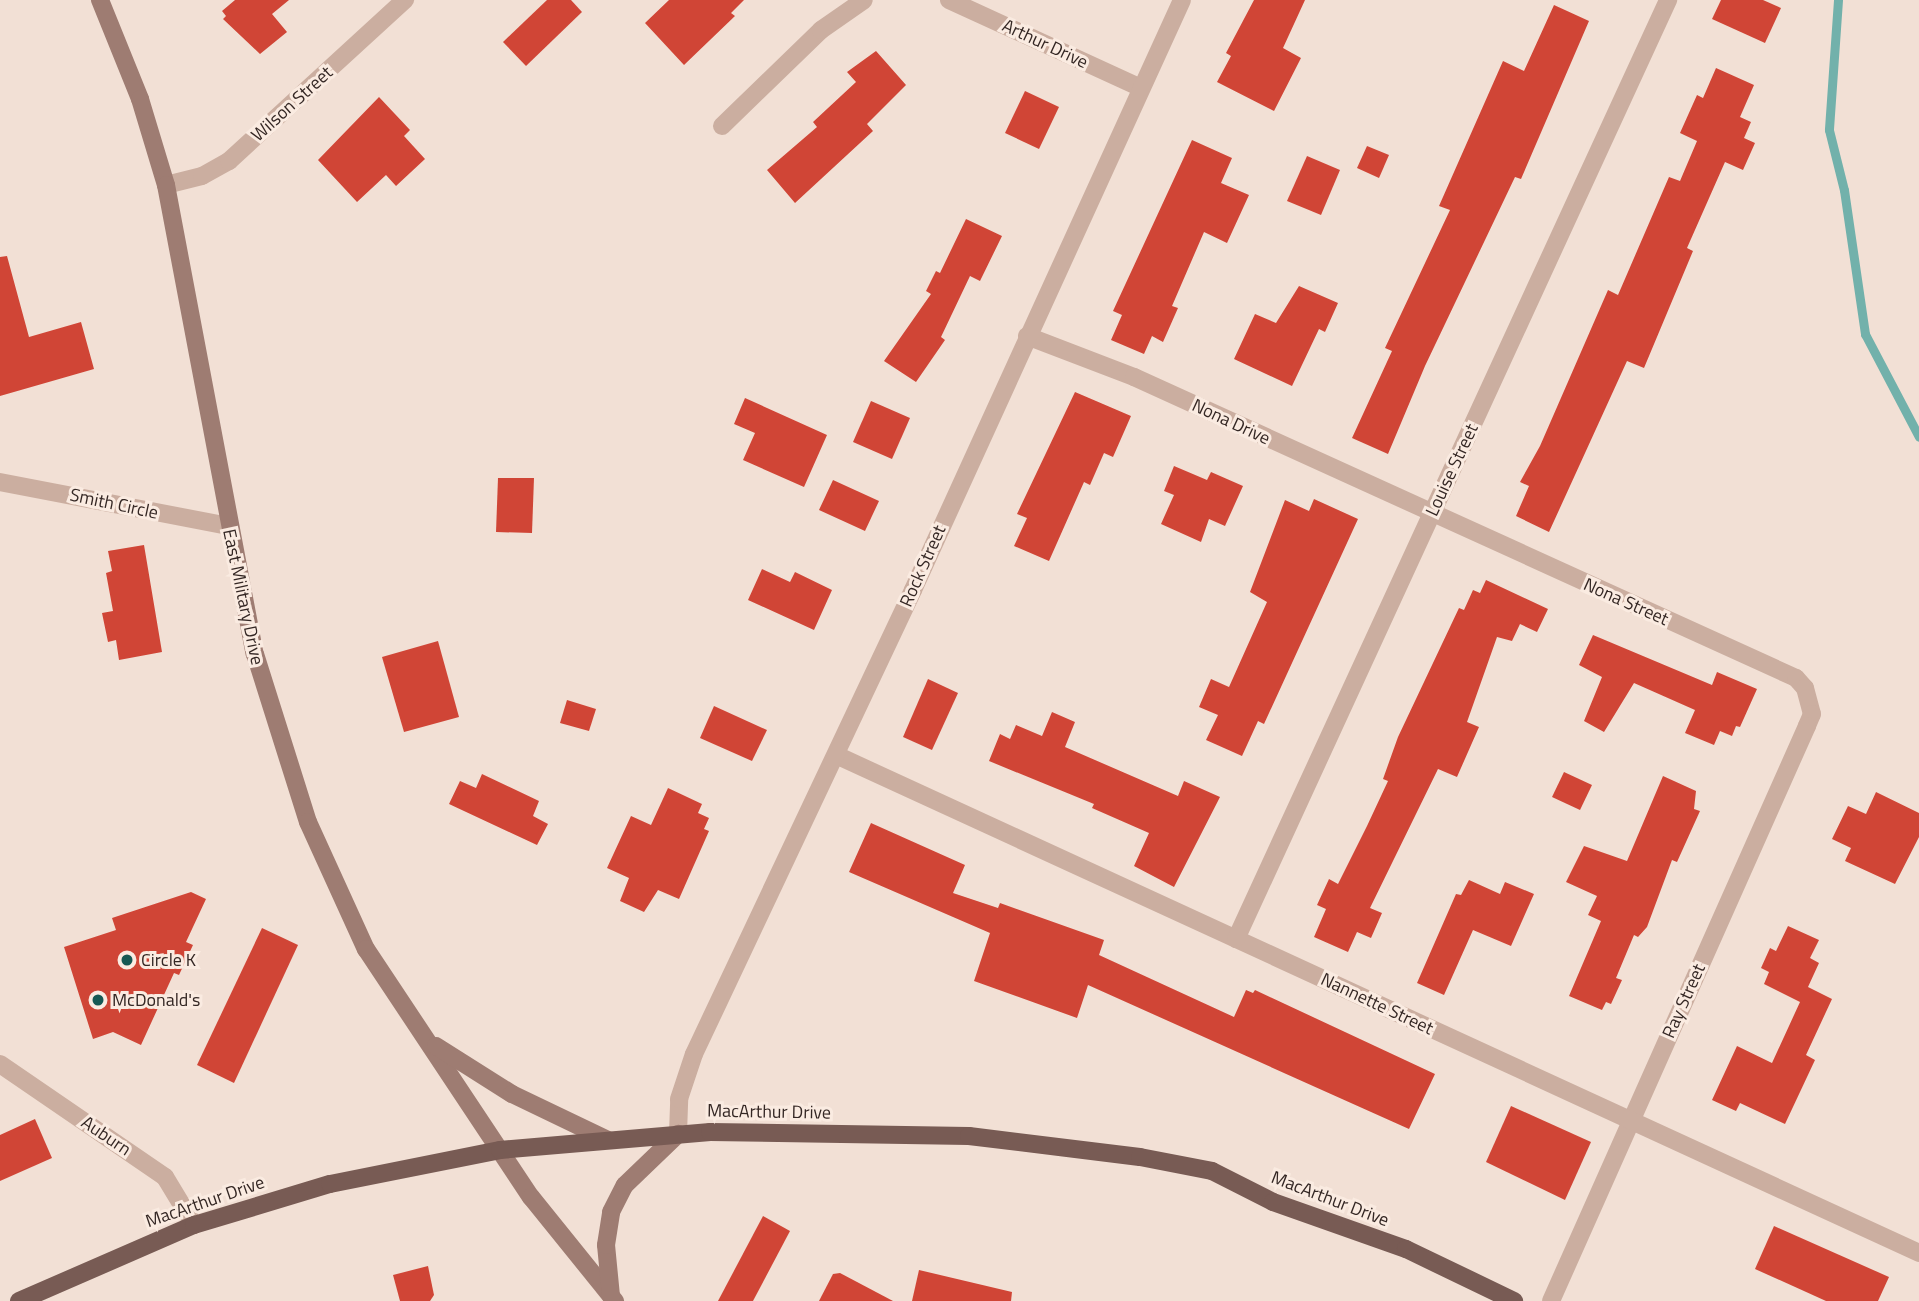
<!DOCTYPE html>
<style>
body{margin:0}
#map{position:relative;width:1919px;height:1301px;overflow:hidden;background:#f2e0d5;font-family:"Titillium Web",sans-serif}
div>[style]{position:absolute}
.stream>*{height:9px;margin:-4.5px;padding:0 4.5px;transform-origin:4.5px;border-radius:4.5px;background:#72b1ab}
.building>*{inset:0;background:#d04536}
.street>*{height:18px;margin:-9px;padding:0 9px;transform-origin:9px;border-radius:9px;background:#cbaea0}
.secondary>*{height:18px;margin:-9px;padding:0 9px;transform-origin:9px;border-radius:9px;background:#9e7c72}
.primary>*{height:18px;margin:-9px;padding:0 9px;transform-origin:9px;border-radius:9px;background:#785b54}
.dots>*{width:19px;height:19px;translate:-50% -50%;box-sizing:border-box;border:4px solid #faebe1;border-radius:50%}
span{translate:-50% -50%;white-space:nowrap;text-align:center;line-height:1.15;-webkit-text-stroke:6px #faebe1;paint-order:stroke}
.street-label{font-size:18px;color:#342724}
.poi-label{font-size:18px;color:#342724}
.left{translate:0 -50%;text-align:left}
</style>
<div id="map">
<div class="stream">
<i style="left:1838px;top:0;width:130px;rotate:94deg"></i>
<i style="left:1829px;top:130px;width:62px;rotate:76deg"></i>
<i style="left:1844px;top:190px;width:146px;rotate:81.7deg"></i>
<i style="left:1865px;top:334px;width:116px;rotate:62.3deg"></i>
</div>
<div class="building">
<i style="clip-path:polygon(235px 0,289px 0,272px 14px,287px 32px,260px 54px,223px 19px,226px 16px,222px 11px)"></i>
<i style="clip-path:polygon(547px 0,571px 0,582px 12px,526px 66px,503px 42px)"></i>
<i style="clip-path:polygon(669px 0,744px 0,731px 13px,735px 16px,684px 65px,645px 23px)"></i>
<i style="clip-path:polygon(1254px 0,1305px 0,1283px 48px,1301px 58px,1274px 111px,1217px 82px,1231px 56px,1226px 53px)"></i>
<i style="clip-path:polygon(1721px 0,1763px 0,1781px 8px,1765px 43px,1712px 19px)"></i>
<i style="clip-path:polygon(1554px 5px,1589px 21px,1521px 179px,1515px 177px,1425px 366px,1388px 454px,1352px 438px,1392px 351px,1385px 348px,1450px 210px,1439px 206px,1503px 61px,1524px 71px)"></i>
<i style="clip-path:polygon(876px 51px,906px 85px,867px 124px,873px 131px,795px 203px,767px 170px,817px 127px,813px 122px,856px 82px,847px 72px)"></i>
<i style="clip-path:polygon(1716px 68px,1754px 85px,1740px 117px,1751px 122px,1744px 138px,1755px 143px,1743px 170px,1725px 162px,1687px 248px,1693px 251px,1644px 368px,1627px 361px,1549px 532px,1516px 516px,1529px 486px,1520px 482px,1540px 446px,1608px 290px,1618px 295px,1669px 177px,1680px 181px,1697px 141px,1680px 133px,1697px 95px,1703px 98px)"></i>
<i style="clip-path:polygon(1025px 91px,1059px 107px,1039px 149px,1005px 133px)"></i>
<i style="clip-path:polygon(379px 97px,410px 130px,404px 136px,425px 159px,396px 186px,386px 175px,357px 202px,318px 160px)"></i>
<i style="clip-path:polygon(1192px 140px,1232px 158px,1221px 183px,1249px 195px,1227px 243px,1204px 232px,1172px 306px,1178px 308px,1163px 342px,1152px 336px,1144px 354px,1111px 340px,1122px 315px,1113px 311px)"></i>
<i style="clip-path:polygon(1367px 146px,1389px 155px,1379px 178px,1357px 168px)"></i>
<i style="clip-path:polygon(1307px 156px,1340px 170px,1321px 215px,1287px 201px)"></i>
<i style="clip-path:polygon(966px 219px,1002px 236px,980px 281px,970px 276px,941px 337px,945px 340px,916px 382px,884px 361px,931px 294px,926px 291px,936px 271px,940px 273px)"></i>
<i style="clip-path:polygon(7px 256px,29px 337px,81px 322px,94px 369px,0 396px,0 257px)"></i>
<i style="clip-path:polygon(1299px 286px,1338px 303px,1325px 332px,1319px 329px,1292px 386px,1234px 359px,1255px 314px,1276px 323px)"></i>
<i style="clip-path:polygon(1075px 392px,1131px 416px,1113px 457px,1104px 453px,1090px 485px,1084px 482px,1049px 561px,1014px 546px,1027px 518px,1017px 514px)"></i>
<i style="clip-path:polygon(745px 398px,827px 435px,804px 487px,743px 460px,755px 433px,734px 424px)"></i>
<i style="clip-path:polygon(871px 401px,910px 418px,892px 459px,853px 442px)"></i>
<i style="clip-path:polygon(1174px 466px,1207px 480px,1211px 472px,1243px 486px,1225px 526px,1209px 519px,1201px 542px,1161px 524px,1174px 495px,1164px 491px)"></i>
<i style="clip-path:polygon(498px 478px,534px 478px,532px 533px,496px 532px)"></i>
<i style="clip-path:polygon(833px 480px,879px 501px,865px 531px,819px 510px)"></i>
<i style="clip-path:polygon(1314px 499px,1358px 519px,1264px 724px,1258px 721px,1242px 756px,1206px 740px,1218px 715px,1199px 707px,1211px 679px,1229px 687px,1267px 602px,1250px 592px,1285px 500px,1309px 511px)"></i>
<i style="clip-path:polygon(144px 545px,162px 652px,119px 660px,116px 640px,108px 642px,102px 613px,113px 611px,106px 573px,112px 571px,108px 551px)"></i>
<i style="clip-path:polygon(762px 569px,790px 582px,795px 572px,832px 590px,814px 630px,748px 600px)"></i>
<i style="clip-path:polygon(1486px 580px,1548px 609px,1537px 632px,1520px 624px,1512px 641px,1497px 637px,1467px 722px,1479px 727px,1457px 777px,1438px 769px,1370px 908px,1382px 913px,1371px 938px,1357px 932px,1348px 952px,1314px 937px,1326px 909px,1317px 905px,1329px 879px,1338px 884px,1367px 826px,1388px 781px,1383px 779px,1398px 737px,1459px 608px,1464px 610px,1473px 590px,1480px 593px)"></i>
<i style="clip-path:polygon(1593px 635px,1712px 685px,1717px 672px,1757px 689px,1740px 727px,1736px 726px,1732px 736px,1720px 731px,1714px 745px,1685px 733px,1695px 710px,1634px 683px,1604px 732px,1584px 721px,1602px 677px,1579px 665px)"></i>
<i style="clip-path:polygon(438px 641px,459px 717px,404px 732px,382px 657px)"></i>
<i style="clip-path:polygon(928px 679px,958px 693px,932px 750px,903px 737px)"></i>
<i style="clip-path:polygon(567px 700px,596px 709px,589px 731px,560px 723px)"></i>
<i style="clip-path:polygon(714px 706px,767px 730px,752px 761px,700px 738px)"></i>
<i style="clip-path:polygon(1052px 712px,1075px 722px,1065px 747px,1178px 796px,1184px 781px,1220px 797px,1174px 887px,1134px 866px,1149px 833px,1092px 808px,1094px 804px,989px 761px,1000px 734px,1010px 739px,1016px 725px,1042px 736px)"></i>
<i style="clip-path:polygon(1564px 772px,1592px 785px,1580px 810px,1552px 797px)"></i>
<i style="clip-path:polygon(482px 774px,539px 801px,533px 816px,548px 824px,537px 845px,449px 804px,460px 781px,476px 788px)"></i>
<i style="clip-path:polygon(1663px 776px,1696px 791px,1694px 809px,1700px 811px,1677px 862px,1672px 860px,1647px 927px,1638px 937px,1634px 935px,1616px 978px,1622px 980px,1611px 1004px,1606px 1002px,1602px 1010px,1569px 996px,1601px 921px,1588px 915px,1597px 896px,1566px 882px,1584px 846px,1627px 861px)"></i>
<i style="clip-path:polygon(668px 788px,702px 804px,698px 813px,709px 818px,704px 829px,709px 831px,679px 899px,658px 890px,644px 912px,620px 901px,629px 878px,607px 868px,631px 816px,651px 825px)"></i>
<i style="clip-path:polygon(1876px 792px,1919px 813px,1919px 837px,1895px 884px,1845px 861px,1851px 848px,1832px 839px,1848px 806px,1866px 814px)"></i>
<i style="clip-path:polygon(871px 823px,965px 865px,953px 893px,998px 908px,1000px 903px,1104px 940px,1099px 955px,1234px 1017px,1246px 990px,1253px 993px,1255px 990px,1435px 1074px,1409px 1129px,1088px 985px,1077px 1018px,974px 981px,990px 933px,849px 872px)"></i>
<i style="clip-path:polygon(1469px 880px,1500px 894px,1505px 882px,1534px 894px,1511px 946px,1473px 930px,1444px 995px,1417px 983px,1456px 894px,1461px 895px)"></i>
<i style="clip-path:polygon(191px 892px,206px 899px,186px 942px,193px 945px,179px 975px,174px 973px,141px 1045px,113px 1032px,93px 1039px,64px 947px,116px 930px,112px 918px)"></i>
<i style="clip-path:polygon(1788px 926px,1819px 940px,1810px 958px,1819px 963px,1808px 987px,1832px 999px,1806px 1055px,1815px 1060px,1785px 1124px,1740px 1103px,1736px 1111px,1712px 1100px,1737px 1046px,1772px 1063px,1800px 1002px,1764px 984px,1769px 972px,1761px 968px,1770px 948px,1776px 951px)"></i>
<i style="clip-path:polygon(262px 928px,298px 945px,234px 1083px,197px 1065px)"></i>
<i style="clip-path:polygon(1511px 1106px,1591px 1142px,1565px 1200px,1486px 1162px)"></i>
<i style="clip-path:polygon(35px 1119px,52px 1158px,0 1181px,0 1135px)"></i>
<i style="clip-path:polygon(763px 1216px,790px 1231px,753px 1301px,718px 1301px)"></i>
<i style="clip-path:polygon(1774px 1226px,1889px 1277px,1878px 1301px,1826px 1301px,1755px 1269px)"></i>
<i style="clip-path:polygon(428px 1266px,434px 1295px,430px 1301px,400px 1301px,393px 1275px)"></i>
<i style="clip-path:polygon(919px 1270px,1012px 1292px,1011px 1301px,912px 1301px)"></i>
<i style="clip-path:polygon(840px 1273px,893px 1301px,819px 1301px,833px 1274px)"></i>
</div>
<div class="street">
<i style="left:949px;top:0;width:211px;rotate:24.6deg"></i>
<i style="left:722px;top:126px;width:138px;rotate:-44.1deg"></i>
<i style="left:821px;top:30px;width:52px;rotate:-34.9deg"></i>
<i style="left:166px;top:185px;width:37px;rotate:-14deg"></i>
<i style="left:202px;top:176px;width:31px;rotate:-29deg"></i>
<i style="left:229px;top:161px;width:239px;rotate:-42.5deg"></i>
<i style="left:1027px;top:336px;width:115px;rotate:21deg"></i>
<i style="left:1134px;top:377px;width:727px;rotate:24.45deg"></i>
<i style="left:1796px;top:678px;width:13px;rotate:48deg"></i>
<i style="left:1805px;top:688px;width:27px;rotate:75deg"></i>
<i style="left:1812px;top:714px;width:13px;rotate:113deg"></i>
<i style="left:1807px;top:726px;width:629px;rotate:114deg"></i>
<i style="left:0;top:482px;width:232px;rotate:10.9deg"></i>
<i style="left:836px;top:755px;width:1192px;rotate:24.69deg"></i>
<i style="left:1236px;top:939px;width:1034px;rotate:-65.29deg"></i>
<i style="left:0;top:1064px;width:200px;rotate:34.4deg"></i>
<i style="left:165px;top:1177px;width:56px;rotate:58.9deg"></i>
<i style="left:678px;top:1134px;width:35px;rotate:-88deg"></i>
<i style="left:679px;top:1099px;width:47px;rotate:-71.6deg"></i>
<i style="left:694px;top:1054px;width:513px;rotate:-64.73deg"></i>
<i style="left:913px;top:590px;width:648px;rotate:-65.49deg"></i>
</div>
<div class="secondary">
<i style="left:100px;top:0;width:107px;rotate:68deg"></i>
<i style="left:140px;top:99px;width:90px;rotate:73.2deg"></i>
<i style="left:166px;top:185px;width:477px;rotate:79.3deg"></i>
<i style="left:255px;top:654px;width:176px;rotate:72.5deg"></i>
<i style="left:308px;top:822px;width:140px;rotate:65.5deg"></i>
<i style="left:366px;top:949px;width:298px;rotate:56.4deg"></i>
<i style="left:531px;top:1197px;width:134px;rotate:51.1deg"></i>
<i style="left:436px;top:1046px;width:90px;rotate:32.3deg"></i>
<i style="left:512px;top:1094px;width:106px;rotate:25.6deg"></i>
<i style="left:611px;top:1296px;width:51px;rotate:-95.6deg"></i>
<i style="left:606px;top:1245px;width:33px;rotate:-81deg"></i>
<i style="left:611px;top:1212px;width:30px;rotate:-63deg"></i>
<i style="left:625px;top:1185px;width:74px;rotate:-43.9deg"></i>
</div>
<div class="primary">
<i style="left:19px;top:1301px;width:191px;rotate:-23.5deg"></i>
<i style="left:194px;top:1225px;width:142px;rotate:-16.8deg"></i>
<i style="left:330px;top:1184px;width:173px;rotate:-11.3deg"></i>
<i style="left:500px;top:1150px;width:211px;rotate:-4.9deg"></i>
<i style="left:710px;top:1132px;width:259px;rotate:0.9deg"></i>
<i style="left:969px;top:1136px;width:172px;rotate:7deg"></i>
<i style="left:1140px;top:1157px;width:73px;rotate:11deg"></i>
<i style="left:1212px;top:1171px;width:68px;rotate:26.9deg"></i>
<i style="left:1273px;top:1202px;width:141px;rotate:19.5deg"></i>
<i style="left:1406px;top:1249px;width:120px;rotate:25.7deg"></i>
</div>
<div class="dots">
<i style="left:127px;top:960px;background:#175853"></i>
<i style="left:98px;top:1000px;background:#175853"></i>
</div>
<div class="street-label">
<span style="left:1045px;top:44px;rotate:25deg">Arthur Drive</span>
<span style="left:292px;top:104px;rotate:-42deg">Wilson Street</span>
<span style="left:1231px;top:422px;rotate:25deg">Nona Drive</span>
<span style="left:1452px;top:470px;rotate:-65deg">Louise Street</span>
<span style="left:114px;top:504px;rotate:12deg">Smith Circle</span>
<span style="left:923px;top:566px;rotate:-66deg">Rock Street</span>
<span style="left:243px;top:597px;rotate:78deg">East Military Drive</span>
<span style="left:1626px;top:602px;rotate:24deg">Nona Street</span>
<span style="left:1684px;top:1001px;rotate:-66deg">Ray Street</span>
<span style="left:1377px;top:1004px;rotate:25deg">Nannette Street</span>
<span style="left:769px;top:1112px;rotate:1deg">MacArthur Drive</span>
<span style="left:106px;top:1136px;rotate:34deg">Auburn</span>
<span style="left:1330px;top:1199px;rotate:21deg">MacArthur Drive</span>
<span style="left:205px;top:1202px;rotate:-19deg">MacArthur Drive</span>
</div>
<div class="poi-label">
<span class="left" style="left:141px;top:960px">Circle K</span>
<span class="left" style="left:112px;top:1000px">McDonald's</span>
</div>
</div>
